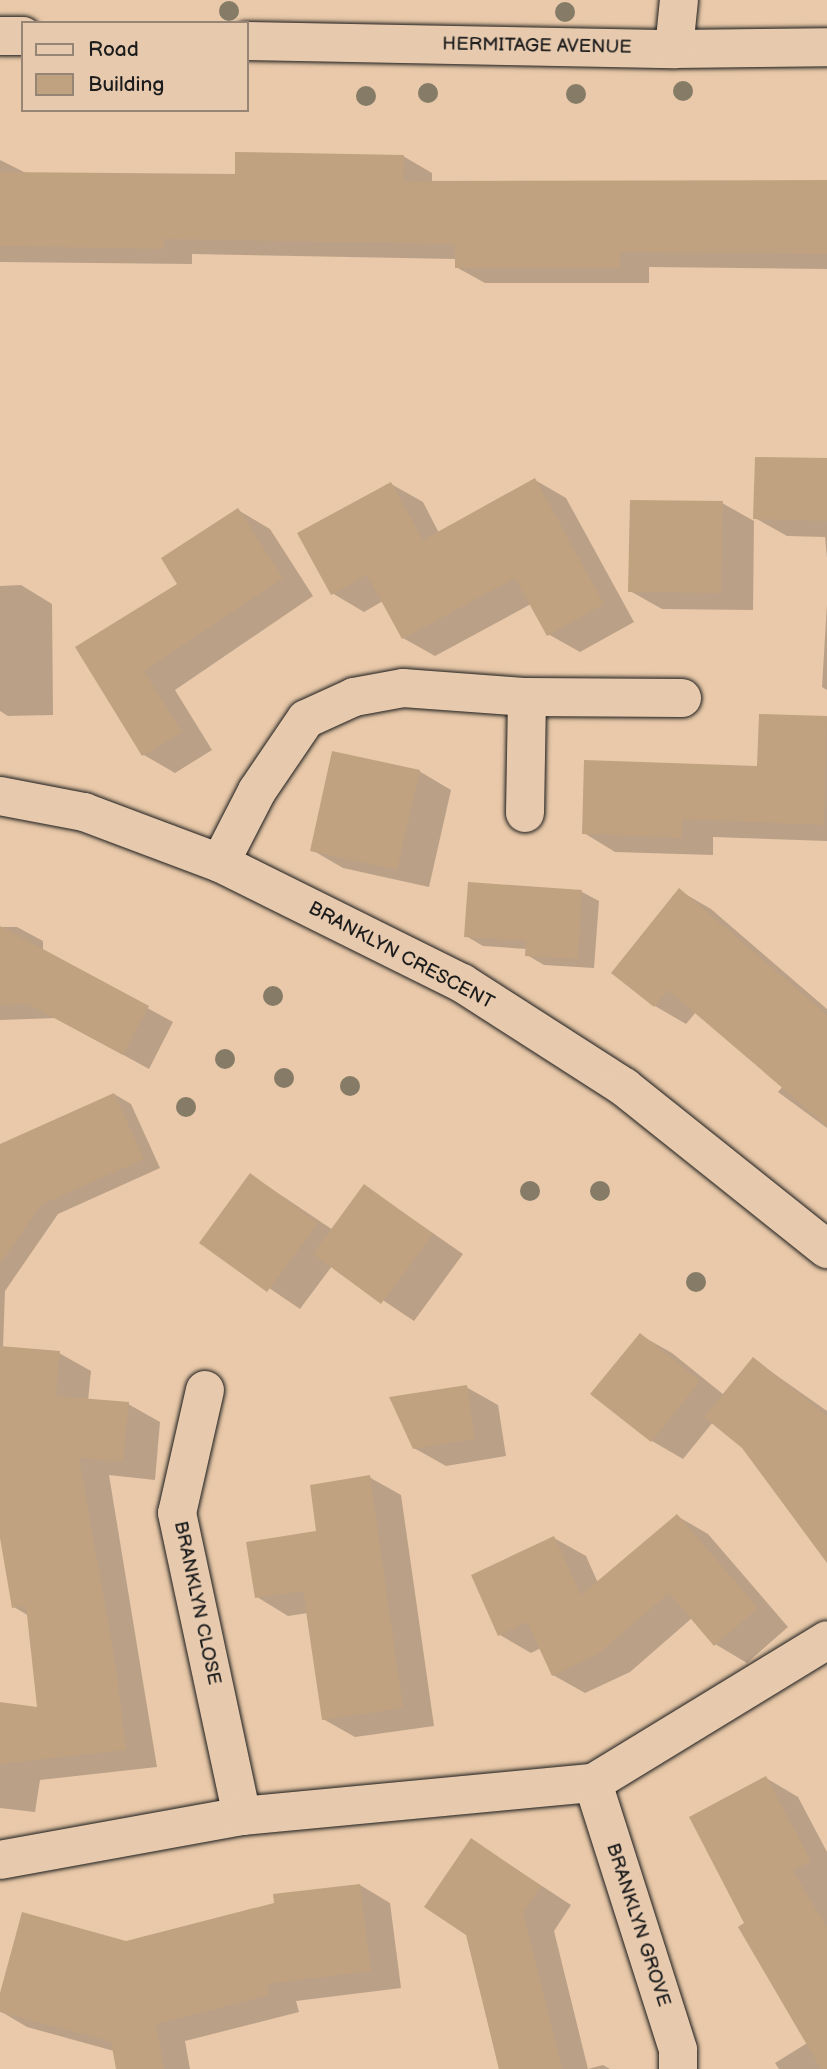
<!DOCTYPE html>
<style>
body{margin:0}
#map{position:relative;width:827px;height:2069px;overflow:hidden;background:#e9c9a9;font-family:"Balsamiq Sans",sans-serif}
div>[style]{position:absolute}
.shadow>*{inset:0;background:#0003}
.building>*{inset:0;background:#c0a281}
.roads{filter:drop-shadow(0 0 2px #1c1c1c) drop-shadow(0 0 2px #1c1c1c)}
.minor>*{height:38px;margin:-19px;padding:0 19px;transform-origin:19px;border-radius:19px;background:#e7caae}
.trees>*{width:20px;height:20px;margin:-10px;border-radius:50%;background:#857b67}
span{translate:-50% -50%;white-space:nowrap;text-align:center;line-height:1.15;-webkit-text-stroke:5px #e7caae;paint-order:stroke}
.street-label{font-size:19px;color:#1c1c1c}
.legend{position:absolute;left:21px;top:21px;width:228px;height:91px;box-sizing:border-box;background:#e7caae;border:2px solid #968474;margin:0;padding:9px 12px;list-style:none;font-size:21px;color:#1c1c1c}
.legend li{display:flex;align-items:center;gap:14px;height:35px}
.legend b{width:35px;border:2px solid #968474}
</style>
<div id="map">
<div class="shadow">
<i style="clip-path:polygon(403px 156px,432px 173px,432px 183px,827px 181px,827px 269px,649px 267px,649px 283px,485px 283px,456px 267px,456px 259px,192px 254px,192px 264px,0 262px,0 160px,28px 174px,236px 176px)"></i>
<i style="clip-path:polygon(827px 460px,827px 558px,825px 537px,787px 536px,755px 518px)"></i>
<i style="clip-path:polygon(535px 480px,566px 498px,634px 622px,580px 652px,548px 634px,531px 604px,435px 656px,403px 638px,383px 601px,364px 612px,332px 593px,391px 484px,423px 502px,439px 533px)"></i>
<i style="clip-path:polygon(722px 503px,754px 521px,753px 610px,662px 609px,630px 591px)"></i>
<i style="clip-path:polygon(238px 510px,270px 529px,313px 596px,175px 690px,212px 750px,175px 773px,144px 755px,77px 648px,180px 584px)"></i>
<i style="clip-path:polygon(21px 585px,52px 604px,53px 715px,8px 716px,0 711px,0 586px)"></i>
<i style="clip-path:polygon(827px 604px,827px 690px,822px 687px)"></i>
<i style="clip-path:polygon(761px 716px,827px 718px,827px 841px,713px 837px,713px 855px,615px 852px,584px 833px,758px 767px)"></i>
<i style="clip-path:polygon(419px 771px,451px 790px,429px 887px,343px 868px,312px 850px)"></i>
<i style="clip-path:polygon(680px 891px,711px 909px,827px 1009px,827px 1128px,778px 1092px,783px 1086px,696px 1012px,686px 1024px,655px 1006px)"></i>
<i style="clip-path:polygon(582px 892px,599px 901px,594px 968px,544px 965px,527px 955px,527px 949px,483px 946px,466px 936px)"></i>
<i style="clip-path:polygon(0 927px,17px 927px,43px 941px,43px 951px,173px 1022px,149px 1069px,56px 1018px,0 1020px)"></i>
<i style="clip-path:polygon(114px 1094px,131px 1104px,160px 1168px,58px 1214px,5px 1291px,3px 1348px,59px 1353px,91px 1371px,88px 1401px,128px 1404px,160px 1422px,155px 1480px,109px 1475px,157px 1767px,40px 1780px,35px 1812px,0 1808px,0 1704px,39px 1709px,29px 1616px,14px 1607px,0 1527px,0 1152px)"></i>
<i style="clip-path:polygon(251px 1175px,333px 1230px,365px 1186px,463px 1254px,414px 1321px,332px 1266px,300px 1309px,201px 1242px)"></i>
<i style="clip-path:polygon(640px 1335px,672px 1353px,724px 1395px,753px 1359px,827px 1411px,827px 1560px,743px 1447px,713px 1422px,683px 1459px,652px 1441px)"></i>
<i style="clip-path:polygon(466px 1387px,498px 1405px,506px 1456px,446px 1466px,414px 1448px)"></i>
<i style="clip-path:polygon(369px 1477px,401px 1495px,434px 1726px,355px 1737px,323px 1719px,308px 1613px,288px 1616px,257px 1597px)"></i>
<i style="clip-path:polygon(677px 1516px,708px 1534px,788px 1627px,747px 1663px,715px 1644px,692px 1618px,630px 1672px,585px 1693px,553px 1675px,541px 1648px,531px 1653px,500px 1635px,554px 1538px,586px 1556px,598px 1583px)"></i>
<i style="clip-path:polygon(766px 1778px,798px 1797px,827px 1852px,827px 2069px,779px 2069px,775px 2063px,817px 2037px,747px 1923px)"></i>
<i style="clip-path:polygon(472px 1840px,571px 1905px,554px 1931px,588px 2069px,603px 2065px,610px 2069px,499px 2069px,467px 1934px)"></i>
<i style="clip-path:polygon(360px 1885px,390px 1903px,401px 1988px,296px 2001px,299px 2012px,185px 2041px,190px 2069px,117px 2069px,114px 2051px,27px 2027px,0 2011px,0 2000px,126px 1943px)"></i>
</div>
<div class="building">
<i style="clip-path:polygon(235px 152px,404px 155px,403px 181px,827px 180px,827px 254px,620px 252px,620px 268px,455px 268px,455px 244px,164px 239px,164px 249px,0 246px,0 172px,235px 174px)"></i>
<i style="clip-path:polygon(755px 457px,827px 458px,827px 521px,753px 519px)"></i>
<i style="clip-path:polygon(535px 478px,604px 604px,547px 636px,515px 578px,402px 639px,367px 575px,331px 595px,297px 533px,391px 482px,423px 540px)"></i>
<i style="clip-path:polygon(630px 500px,723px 501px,721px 593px,628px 592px)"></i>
<i style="clip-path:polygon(238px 508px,283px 578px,144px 671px,182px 732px,142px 756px,75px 647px,177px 584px,161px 558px)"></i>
<i style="clip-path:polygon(759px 714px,827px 716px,824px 825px,682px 819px,682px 838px,582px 834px,584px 760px,757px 766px)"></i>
<i style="clip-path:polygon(332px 751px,420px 770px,397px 870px,310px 851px)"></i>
<i style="clip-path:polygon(468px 882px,582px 890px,578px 959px,525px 956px,526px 941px,464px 937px)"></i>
<i style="clip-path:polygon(679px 888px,827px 1015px,827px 1126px,668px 990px,654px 1007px,611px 973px)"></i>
<i style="clip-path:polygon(0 926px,149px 1006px,123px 1055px,28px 1004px,0 1005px)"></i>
<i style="clip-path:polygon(114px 1093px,144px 1159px,41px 1205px,0 1264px,0 1144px)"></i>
<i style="clip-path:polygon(250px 1173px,318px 1223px,267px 1292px,199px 1243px)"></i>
<i style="clip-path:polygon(364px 1184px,433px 1234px,381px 1304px,313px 1254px)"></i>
<i style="clip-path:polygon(640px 1333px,700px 1381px,651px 1442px,590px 1394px)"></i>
<i style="clip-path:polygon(0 1346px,60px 1351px,56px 1396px,129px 1402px,123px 1462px,79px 1458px,116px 1667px,126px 1750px,0 1764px,0 1702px,37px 1707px,26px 1606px,12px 1608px,0 1538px)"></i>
<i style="clip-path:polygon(753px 1357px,827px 1416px,827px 1563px,742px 1448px,704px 1417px)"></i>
<i style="clip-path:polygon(467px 1385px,475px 1439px,413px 1449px,389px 1397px)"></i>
<i style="clip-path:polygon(370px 1475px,403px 1708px,322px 1720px,303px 1591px,255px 1598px,246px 1542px,316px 1531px,310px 1485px)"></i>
<i style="clip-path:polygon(677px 1514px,758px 1608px,714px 1646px,669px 1593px,598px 1654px,552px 1676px,527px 1622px,498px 1636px,471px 1575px,554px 1536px,581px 1595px)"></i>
<i style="clip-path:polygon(766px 1776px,811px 1861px,793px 1871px,827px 1927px,827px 2069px,821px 2069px,738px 1927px,744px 1923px,689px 1817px)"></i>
<i style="clip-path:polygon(471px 1838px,541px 1886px,523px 1912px,562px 2069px,499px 2069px,466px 1935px,424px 1907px)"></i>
<i style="clip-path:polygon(360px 1884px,371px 1971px,267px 1984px,270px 1995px,156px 2024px,164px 2069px,116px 2069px,111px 2042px,0 2012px,0 1993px,22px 1912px,126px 1941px,274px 1903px,273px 1894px)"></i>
</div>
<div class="roads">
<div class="minor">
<i style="left:0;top:36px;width:23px"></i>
<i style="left:247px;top:41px;width:427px;rotate:1.1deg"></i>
<i style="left:674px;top:49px;width:153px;rotate:-0.7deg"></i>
<i style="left:674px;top:49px;width:49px;rotate:-84.2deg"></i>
<i style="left:0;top:796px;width:86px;rotate:10.8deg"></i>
<i style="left:84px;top:812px;width:145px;rotate:20.6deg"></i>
<i style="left:220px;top:863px;width:270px;rotate:26.4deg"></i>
<i style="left:462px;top:983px;width:193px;rotate:32.7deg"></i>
<i style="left:624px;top:1087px;width:260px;rotate:38.6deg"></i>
<i style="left:525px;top:813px;width:116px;rotate:-89deg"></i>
<i style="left:220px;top:863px;width:81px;rotate:-62.8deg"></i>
<i style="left:257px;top:791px;width:87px;rotate:-55.8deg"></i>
<i style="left:306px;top:719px;width:53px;rotate:-24.6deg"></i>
<i style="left:354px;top:697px;width:50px;rotate:-10.4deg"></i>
<i style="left:403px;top:688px;width:124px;rotate:4.2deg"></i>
<i style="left:527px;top:697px;width:155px;rotate:0.4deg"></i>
<i style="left:205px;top:1390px;width:126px;rotate:102.8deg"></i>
<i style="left:177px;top:1513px;width:310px;rotate:77.9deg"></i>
<i style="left:593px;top:1783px;width:280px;rotate:72.3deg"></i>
<i style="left:678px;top:2050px;width:19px;rotate:90deg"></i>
<i style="left:0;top:1860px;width:246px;rotate:-10.3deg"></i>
<i style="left:242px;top:1816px;width:353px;rotate:-5.4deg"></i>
<i style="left:593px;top:1783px;width:274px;rotate:-31.4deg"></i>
</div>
</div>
<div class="trees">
<i style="left:229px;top:11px"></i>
<i style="left:565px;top:12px"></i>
<i style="left:683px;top:91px"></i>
<i style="left:428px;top:93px"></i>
<i style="left:576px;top:94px"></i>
<i style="left:366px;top:96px"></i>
<i style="left:273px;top:996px"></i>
<i style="left:225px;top:1059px"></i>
<i style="left:284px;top:1078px"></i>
<i style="left:350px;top:1086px"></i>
<i style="left:186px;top:1107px"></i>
<i style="left:530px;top:1191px"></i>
<i style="left:600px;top:1191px"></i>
<i style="left:696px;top:1282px"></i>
</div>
<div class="street-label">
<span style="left:537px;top:46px;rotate:1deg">HERMITAGE AVENUE</span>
<span style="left:401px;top:956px;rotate:28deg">BRANKLYN CRESCENT</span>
<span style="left:197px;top:1603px;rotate:78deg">BRANKLYN CLOSE</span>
<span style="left:638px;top:1925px;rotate:72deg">BRANKLYN GROVE</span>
</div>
<ul class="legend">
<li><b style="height:9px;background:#e7caae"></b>Road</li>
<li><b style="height:19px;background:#c0a281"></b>Building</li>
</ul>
</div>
